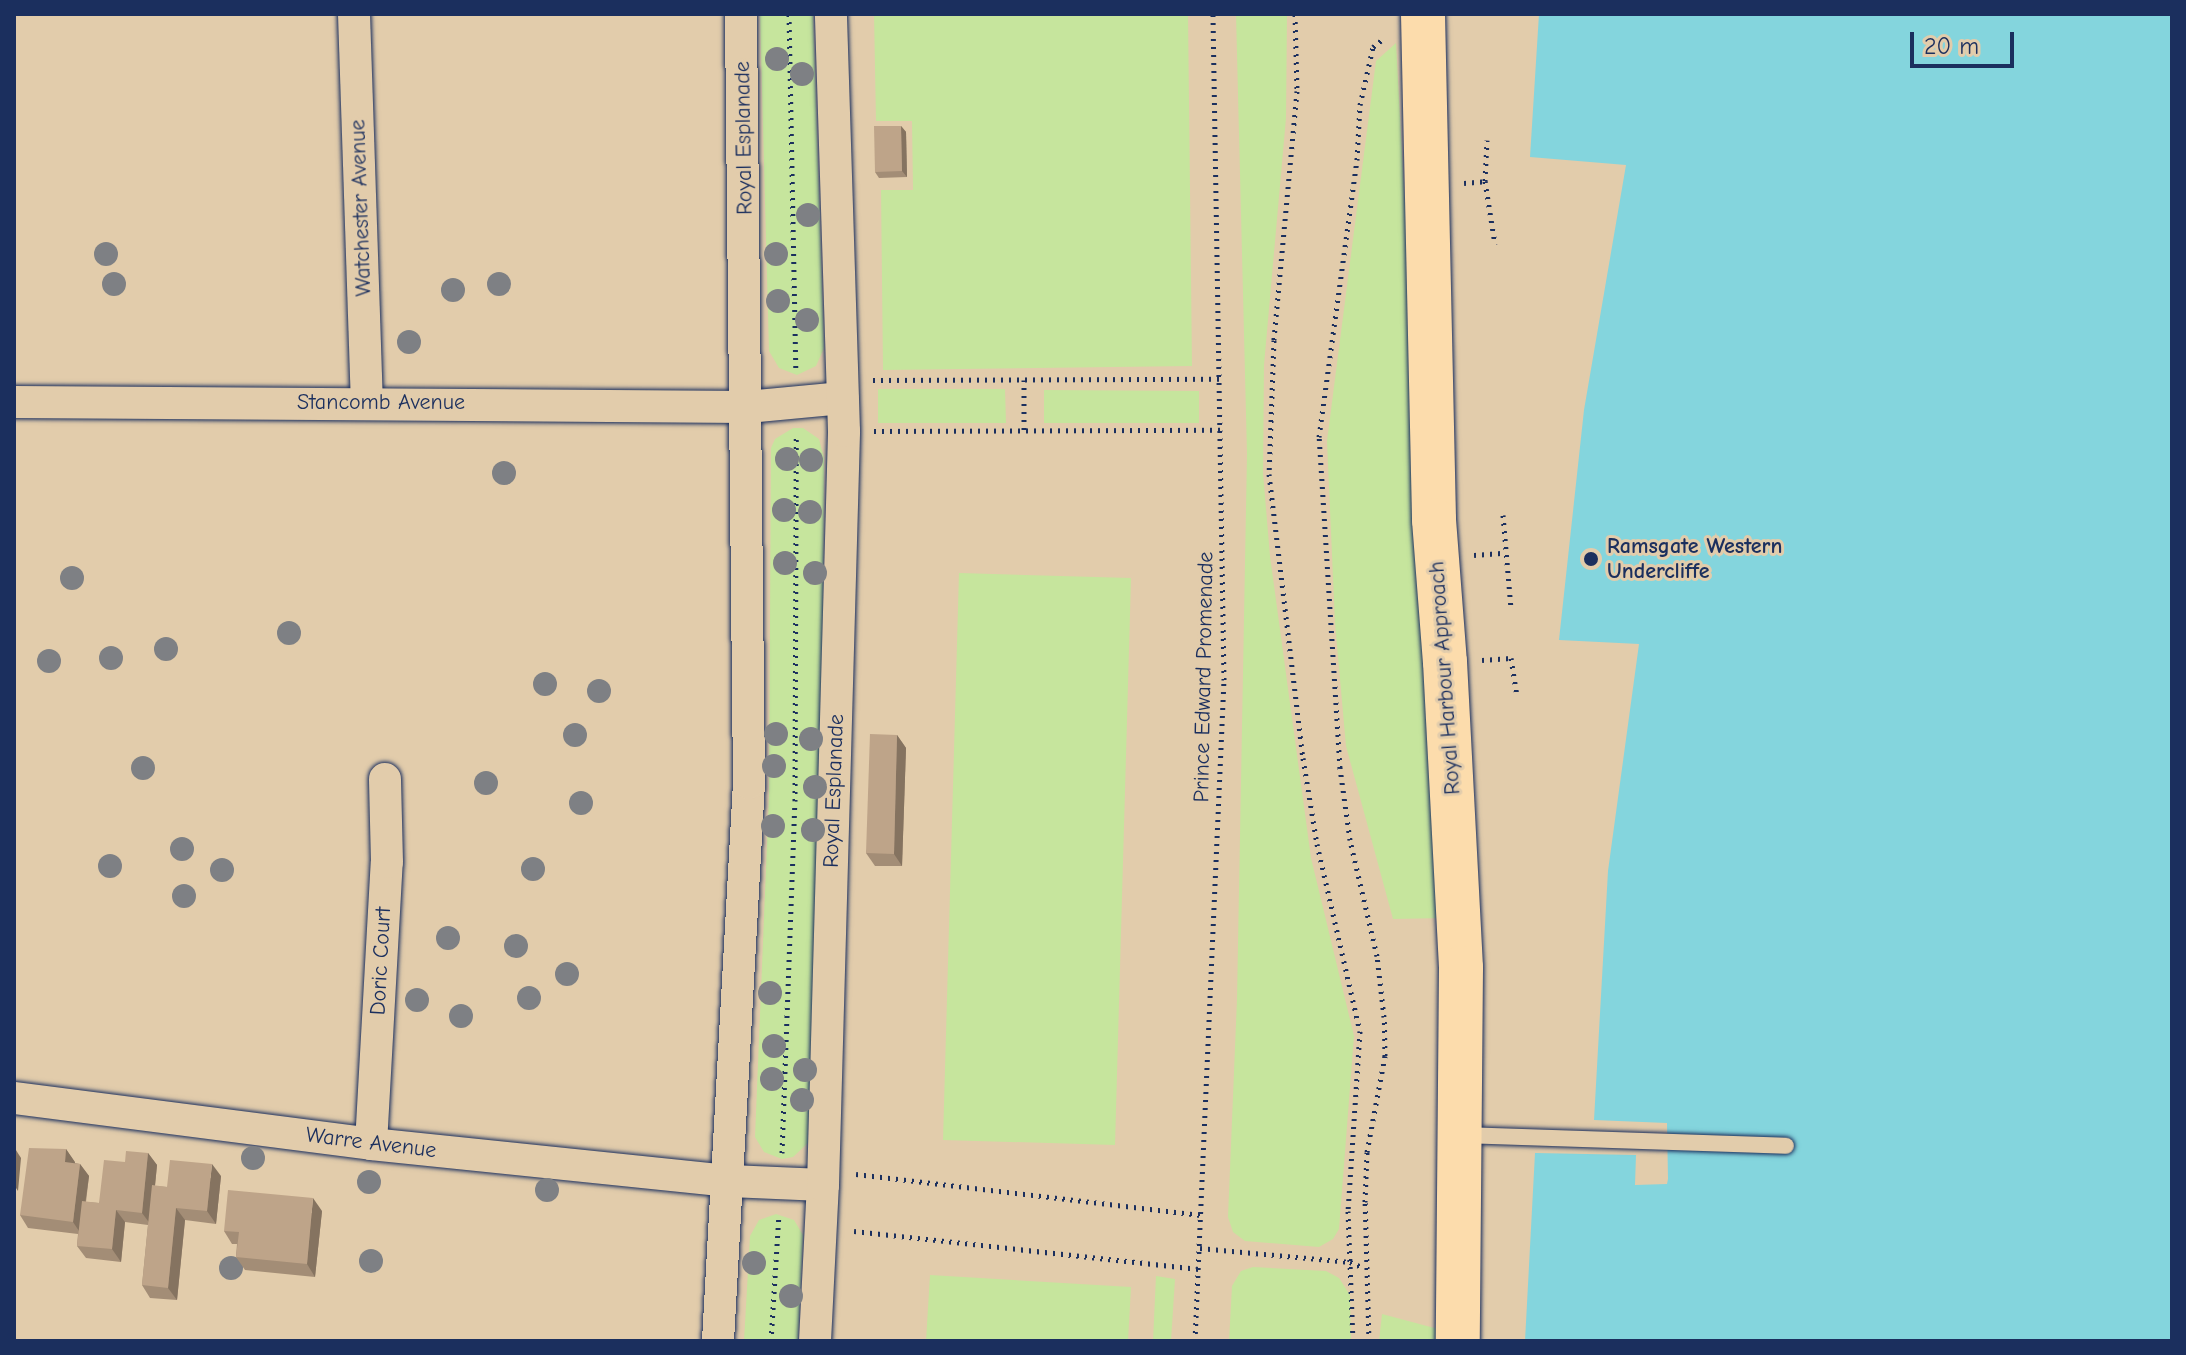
<!DOCTYPE html>
<style>
body{margin:0}
#map{position:relative;width:2186px;height:1355px;overflow:hidden;background:#e2ccab;font-family:"Comic Neue",sans-serif}
div>[style]{position:absolute}
.green>*{inset:0;background:#c6e59d}
.water>*{inset:0;background:#84d5dd}
.path>*{height:5px;margin-top:-2.5px;transform-origin:0;background:repeating-linear-gradient(90deg,#1b2f5e 0 2px,transparent 0 8px)}
.roads{filter:drop-shadow(0 0 2px #1b2f5e) drop-shadow(0 0 2px #1b2f5e)}
.service>*{height:16px;margin:-8px;padding:0 8px;transform-origin:8px;border-radius:8px;background:#e2ccab}
.minor>*{height:32px;margin:-16px;padding:0 16px;transform-origin:16px;border-radius:16px;background:#e2ccab}
.trunk>*{height:44px;margin:-22px;padding:0 22px;transform-origin:22px;border-radius:22px;background:#fcdcac}
.trees>*{width:24px;height:24px;margin:-12px;border-radius:50%;background:#7e8084}
.wall>*{inset:0;background:#a38d76}
.shaded-wall>*{inset:0;background:#857360}
.building>*{inset:0;background:#bea489}
.dots>*{width:22px;height:22px;translate:-50% -50%;box-sizing:border-box;border:4px solid #e2ccab;border-radius:50%}
span{translate:-50% -50%;white-space:nowrap;text-align:center;line-height:1.15;-webkit-text-stroke:6px #e2ccab;paint-order:stroke}
.street-label{font-size:22px;color:#1b2f5e}
.poi-label{font-size:22px;color:#1b2f5e;font-weight:700}
.left{translate:0 -50%;text-align:left}
.frame{position:absolute;inset:0;border:16px solid #1b2f5e;pointer-events:none}
.scale{position:absolute;left:1910px;top:32px;width:104px;height:36px;box-sizing:border-box;border:4px solid #1b2f5e;border-top:0;padding-left:10px;font-size:24px;line-height:28px;white-space:nowrap;color:#1b2f5e;-webkit-text-stroke:6px #e2ccab;paint-order:stroke}
</style>
<div id="map">
<div class="green">
<i style="clip-path:polygon(760px 14px,813px 14px,824px 348px,816px 366px,797px 375px,779px 368px,769px 351px)"></i>
<i style="clip-path:polygon(874px 14px,1188px 14px,1192px 366px,883px 370px,881px 190px,913px 190px,912px 121px,876px 121px)"></i>
<i style="clip-path:polygon(1236px 14px,1287px 14px,1286px 118px,1264px 365px,1263px 473px,1270px 556px,1311px 858px,1354px 1036px,1339px 1229px,1333px 1239px,1319px 1247px,1245px 1241px,1233px 1232px,1228px 1217px,1237px 999px,1247px 454px)"></i>
<i style="clip-path:polygon(1396px 43px,1444px 918px,1393px 919px,1346px 746px,1335px 623px,1327px 441px,1376px 61px)"></i>
<i style="clip-path:polygon(878px 389px,1005px 389px,1006px 423px,878px 423px)"></i>
<i style="clip-path:polygon(1044px 390px,1199px 391px,1199px 423px,1044px 423px)"></i>
<i style="clip-path:polygon(793px 428px,803px 428px,819px 439px,824px 458px,822px 802px,808px 1143px,793px 1157px,782px 1159px,764px 1152px,755px 1137px,769px 795px,771px 448px,775px 439px)"></i>
<i style="clip-path:polygon(959px 573px,1131px 578px,1115px 1145px,943px 1140px)"></i>
<i style="clip-path:polygon(776px 1214px,794px 1220px,803px 1235px,798px 1341px,744px 1341px,750px 1236px,759px 1220px)"></i>
<i style="clip-path:polygon(1253px 1267px,1326px 1271px,1339px 1278px,1350px 1295px,1351px 1341px,1229px 1341px,1232px 1286px,1241px 1271px)"></i>
<i style="clip-path:polygon(930px 1275px,1131px 1287px,1128px 1341px,926px 1341px)"></i>
<i style="clip-path:polygon(1156px 1276px,1175px 1279px,1171px 1341px,1153px 1341px)"></i>
<i style="clip-path:polygon(1382px 1314px,1483px 1341px,1379px 1341px)"></i>
</div>
<div class="water">
<i style="clip-path:polygon(1539px 14px,2172px 14px,2172px 1341px,1525px 1341px,1535px 1153px,1636px 1155px,1635px 1185px,1667px 1184px,1668px 1179px,1667px 1123px,1594px 1120px,1608px 871px,1639px 644px,1559px 640px,1584px 410px,1626px 165px,1530px 157px)"></i>
</div>
<div class="path">
<i style="left:789px;top:14px;width:355px;rotate:88.9deg"></i>
<i style="left:1295px;top:14px;width:77px;rotate:88.5deg"></i>
<i style="left:1297px;top:91px;width:250px;rotate:95.3deg"></i>
<i style="left:1274px;top:340px;width:134px;rotate:92.1deg"></i>
<i style="left:1269px;top:474px;width:286px;rotate:83.2deg"></i>
<i style="left:1303px;top:758px;width:87px;rotate:80.8deg"></i>
<i style="left:1317px;top:844px;width:192px;rotate:77.1deg"></i>
<i style="left:1360px;top:1031px;width:180px;rotate:93.8deg"></i>
<i style="left:1348px;top:1211px;width:130px;rotate:87.8deg"></i>
<i style="left:1485px;top:181px;width:41px;rotate:-87.2deg"></i>
<i style="left:1464px;top:183px;width:21px;rotate:-5deg"></i>
<i style="left:1485px;top:181px;width:64px;rotate:81deg"></i>
<i style="left:873px;top:380px;width:348px;rotate:-0.2deg"></i>
<i style="left:1024px;top:380px;width:51px;rotate:90deg"></i>
<i style="left:874px;top:431px;width:347px;rotate:-0.2deg"></i>
<i style="left:1503px;top:515px;width:93px;rotate:85.1deg"></i>
<i style="left:1474px;top:555px;width:31px;rotate:-4deg"></i>
<i style="left:1482px;top:660px;width:29px;rotate:-4deg"></i>
<i style="left:1511px;top:658px;width:37px;rotate:81deg"></i>
<i style="left:782px;top:1153px;width:352px;rotate:-87.9deg"></i>
<i style="left:795px;top:801px;width:366px;rotate:-89.8deg"></i>
<i style="left:856px;top:1174px;width:347px;rotate:6.8deg"></i>
<i style="left:854px;top:1231px;width:347px;rotate:6.3deg"></i>
<i style="left:1200px;top:1248px;width:151px;rotate:5.3deg"></i>
<i style="left:1350px;top:1262px;width:15px;rotate:23deg"></i>
<i style="left:771px;top:1341px;width:126px;rotate:-86.4deg"></i>
<i style="left:1195px;top:1341px;width:662px;rotate:-87.49deg"></i>
<i style="left:1224px;top:680px;width:666px;rotate:-90.95deg"></i>
<i style="left:1369px;top:1341px;width:139px;rotate:-91.6deg"></i>
<i style="left:1365px;top:1202px;width:50px;rotate:-87.7deg"></i>
<i style="left:1367px;top:1152px;width:98px;rotate:-79.4deg"></i>
<i style="left:1385px;top:1056px;width:39px;rotate:-91deg"></i>
<i style="left:1384px;top:1017px;width:61px;rotate:-96.5deg"></i>
<i style="left:1377px;top:956px;width:119px;rotate:-103.1deg"></i>
<i style="left:1350px;top:840px;width:73px;rotate:-97.9deg"></i>
<i style="left:1340px;top:768px;width:332px;rotate:-93.6deg"></i>
<i style="left:1319px;top:437px;width:280px;rotate:-82.2deg"></i>
<i style="left:1357px;top:160px;width:55px;rotate:-86.9deg"></i>
<i style="left:1360px;top:105px;width:59px;rotate:-77.4deg"></i>
<i style="left:1373px;top:47px;width:14px;rotate:-39deg"></i>
</div>
<div class="roads">
<div class="service">
<i style="left:1462px;top:1135px;width:324px;rotate:1.9deg"></i>
</div>
<div class="minor">
<i style="left:354px;top:14px;width:389px;rotate:88.1deg"></i>
<i style="left:14px;top:402px;width:733px;rotate:0.39deg"></i>
<i style="left:747px;top:407px;width:96px;rotate:-5.4deg"></i>
<i style="left:14px;top:1098px;width:360px;rotate:7.3deg"></i>
<i style="left:371px;top:1144px;width:361px;rotate:5.9deg"></i>
<i style="left:730px;top:1181px;width:93px;rotate:2.5deg"></i>
<i style="left:371px;top:1144px;width:282px;rotate:-86.8deg"></i>
<i style="left:387px;top:862px;width:83px;rotate:-91.4deg"></i>
<i style="left:718px;top:1341px;width:559px;rotate:-86.82deg"></i>
<i style="left:749px;top:783px;width:769px;rotate:-90.6deg"></i>
<i style="left:815px;top:1341px;width:156px;rotate:-87.1deg"></i>
<i style="left:823px;top:1185px;width:754px;rotate:-88.4deg"></i>
<i style="left:844px;top:431px;width:417px;rotate:-91.8deg"></i>
</div>
<div class="trunk">
<i style="left:1423px;top:14px;width:506px;rotate:88.75deg"></i>
<i style="left:1434px;top:520px;width:142px;rotate:85.6deg"></i>
<i style="left:1445px;top:662px;width:306px;rotate:87deg"></i>
<i style="left:1461px;top:968px;width:373px;rotate:90.5deg"></i>
</div>
</div>
<div class="trees">
<i style="left:777px;top:59px"></i>
<i style="left:802px;top:74px"></i>
<i style="left:808px;top:215px"></i>
<i style="left:106px;top:254px"></i>
<i style="left:776px;top:254px"></i>
<i style="left:114px;top:284px"></i>
<i style="left:499px;top:284px"></i>
<i style="left:453px;top:290px"></i>
<i style="left:778px;top:301px"></i>
<i style="left:807px;top:320px"></i>
<i style="left:409px;top:342px"></i>
<i style="left:787px;top:459px"></i>
<i style="left:811px;top:460px"></i>
<i style="left:504px;top:473px"></i>
<i style="left:784px;top:510px"></i>
<i style="left:810px;top:512px"></i>
<i style="left:785px;top:563px"></i>
<i style="left:815px;top:573px"></i>
<i style="left:72px;top:578px"></i>
<i style="left:289px;top:633px"></i>
<i style="left:166px;top:649px"></i>
<i style="left:111px;top:658px"></i>
<i style="left:49px;top:661px"></i>
<i style="left:545px;top:684px"></i>
<i style="left:599px;top:691px"></i>
<i style="left:776px;top:734px"></i>
<i style="left:575px;top:735px"></i>
<i style="left:811px;top:739px"></i>
<i style="left:774px;top:766px"></i>
<i style="left:143px;top:768px"></i>
<i style="left:486px;top:783px"></i>
<i style="left:815px;top:787px"></i>
<i style="left:581px;top:803px"></i>
<i style="left:773px;top:826px"></i>
<i style="left:813px;top:830px"></i>
<i style="left:182px;top:849px"></i>
<i style="left:110px;top:866px"></i>
<i style="left:533px;top:869px"></i>
<i style="left:222px;top:870px"></i>
<i style="left:184px;top:896px"></i>
<i style="left:448px;top:938px"></i>
<i style="left:516px;top:946px"></i>
<i style="left:567px;top:974px"></i>
<i style="left:770px;top:993px"></i>
<i style="left:529px;top:998px"></i>
<i style="left:417px;top:1000px"></i>
<i style="left:461px;top:1016px"></i>
<i style="left:774px;top:1046px"></i>
<i style="left:805px;top:1070px"></i>
<i style="left:772px;top:1079px"></i>
<i style="left:802px;top:1100px"></i>
<i style="left:253px;top:1158px"></i>
<i style="left:369px;top:1182px"></i>
<i style="left:547px;top:1190px"></i>
<i style="left:371px;top:1261px"></i>
<i style="left:754px;top:1263px"></i>
<i style="left:231px;top:1268px"></i>
<i style="left:791px;top:1296px"></i>
</div>
<div class="wall">
<i style="clip-path:polygon(901px 126px,906px 132px,907px 177px,879px 178px,875px 172px)"></i>
<i style="clip-path:polygon(897px 735px,906px 748px,902px 866px,875px 866px,866px 853px)"></i>
<i style="clip-path:polygon(66px 1149px,75px 1163px,80px 1164px,89px 1176px,86px 1202px,99px 1203px,125px 1162px,148px 1153px,157px 1165px,155px 1186px,167px 1187px,221px 1176px,216px 1224px,185px 1220px,177px 1300px,150px 1298px,142px 1285px,148px 1225px,125px 1222px,121px 1262px,86px 1258px,77px 1246px,78px 1234px,28px 1228px,20px 1215px)"></i>
<i style="clip-path:polygon(322px 1211px,315px 1277px,245px 1270px,236px 1257px,237px 1244px,232px 1244px,224px 1231px)"></i>
</div>
<div class="shaded-wall">
<i style="clip-path:polygon(901px 126px,906px 132px,907px 177px,902px 171px)"></i>
<i style="clip-path:polygon(897px 735px,906px 748px,902px 866px,894px 854px)"></i>
<i style="clip-path:polygon(14px 1147px,21px 1158px,18px 1191px,14px 1185px)"></i>
<i style="clip-path:polygon(66px 1149px,75px 1162px,73px 1174px,65px 1162px)"></i>
<i style="clip-path:polygon(148px 1153px,157px 1165px,151px 1225px,142px 1213px)"></i>
<i style="clip-path:polygon(80px 1164px,89px 1176px,81px 1234px,73px 1222px)"></i>
<i style="clip-path:polygon(212px 1164px,221px 1176px,216px 1224px,207px 1211px)"></i>
<i style="clip-path:polygon(313px 1198px,322px 1211px,315px 1277px,307px 1264px)"></i>
<i style="clip-path:polygon(176px 1208px,185px 1220px,177px 1300px,168px 1288px)"></i>
<i style="clip-path:polygon(116px 1210px,125px 1222px,121px 1262px,112px 1249px)"></i>
</div>
<div class="building">
<i style="clip-path:polygon(874px 126px,901px 126px,902px 171px,875px 172px)"></i>
<i style="clip-path:polygon(870px 734px,897px 735px,894px 854px,866px 853px)"></i>
<i style="clip-path:polygon(29px 1148px,66px 1149px,65px 1162px,80px 1164px,73px 1222px,20px 1215px)"></i>
<i style="clip-path:polygon(126px 1151px,148px 1153px,142px 1213px,116px 1210px,112px 1249px,77px 1246px,82px 1201px,99px 1203px,104px 1160px,125px 1162px)"></i>
<i style="clip-path:polygon(170px 1160px,212px 1164px,207px 1211px,176px 1208px,168px 1288px,142px 1285px,152px 1185px,167px 1187px)"></i>
<i style="clip-path:polygon(228px 1190px,313px 1198px,307px 1264px,236px 1257px,239px 1232px,224px 1231px)"></i>
</div>
<div class="dots">
<i style="left:1591px;top:559px;background:#1b2f5e"></i>
</div>
<div class="street-label">
<span style="left:744px;top:138px;rotate:-91deg">Royal Esplanade</span>
<span style="left:361px;top:208px;rotate:-92deg">Watchester Avenue</span>
<span style="left:381px;top:403px">Stancomb Avenue</span>
<span style="left:1204px;top:677px;rotate:-89deg">Prince Edward Promenade</span>
<span style="left:1445px;top:678px;rotate:-94deg">Royal Harbour Approach</span>
<span style="left:834px;top:791px;rotate:-88deg">Royal Esplanade</span>
<span style="left:381px;top:961px;rotate:-87deg">Doric Court</span>
<span style="left:371px;top:1143px;rotate:7deg">Warre Avenue</span>
</div>
<div class="poi-label">
<span class="left" style="left:1607px;top:559px">Ramsgate Western<br>Undercliffe</span>
</div>
<div class="frame"></div>
<div class="scale">20 m</div>
</div>
